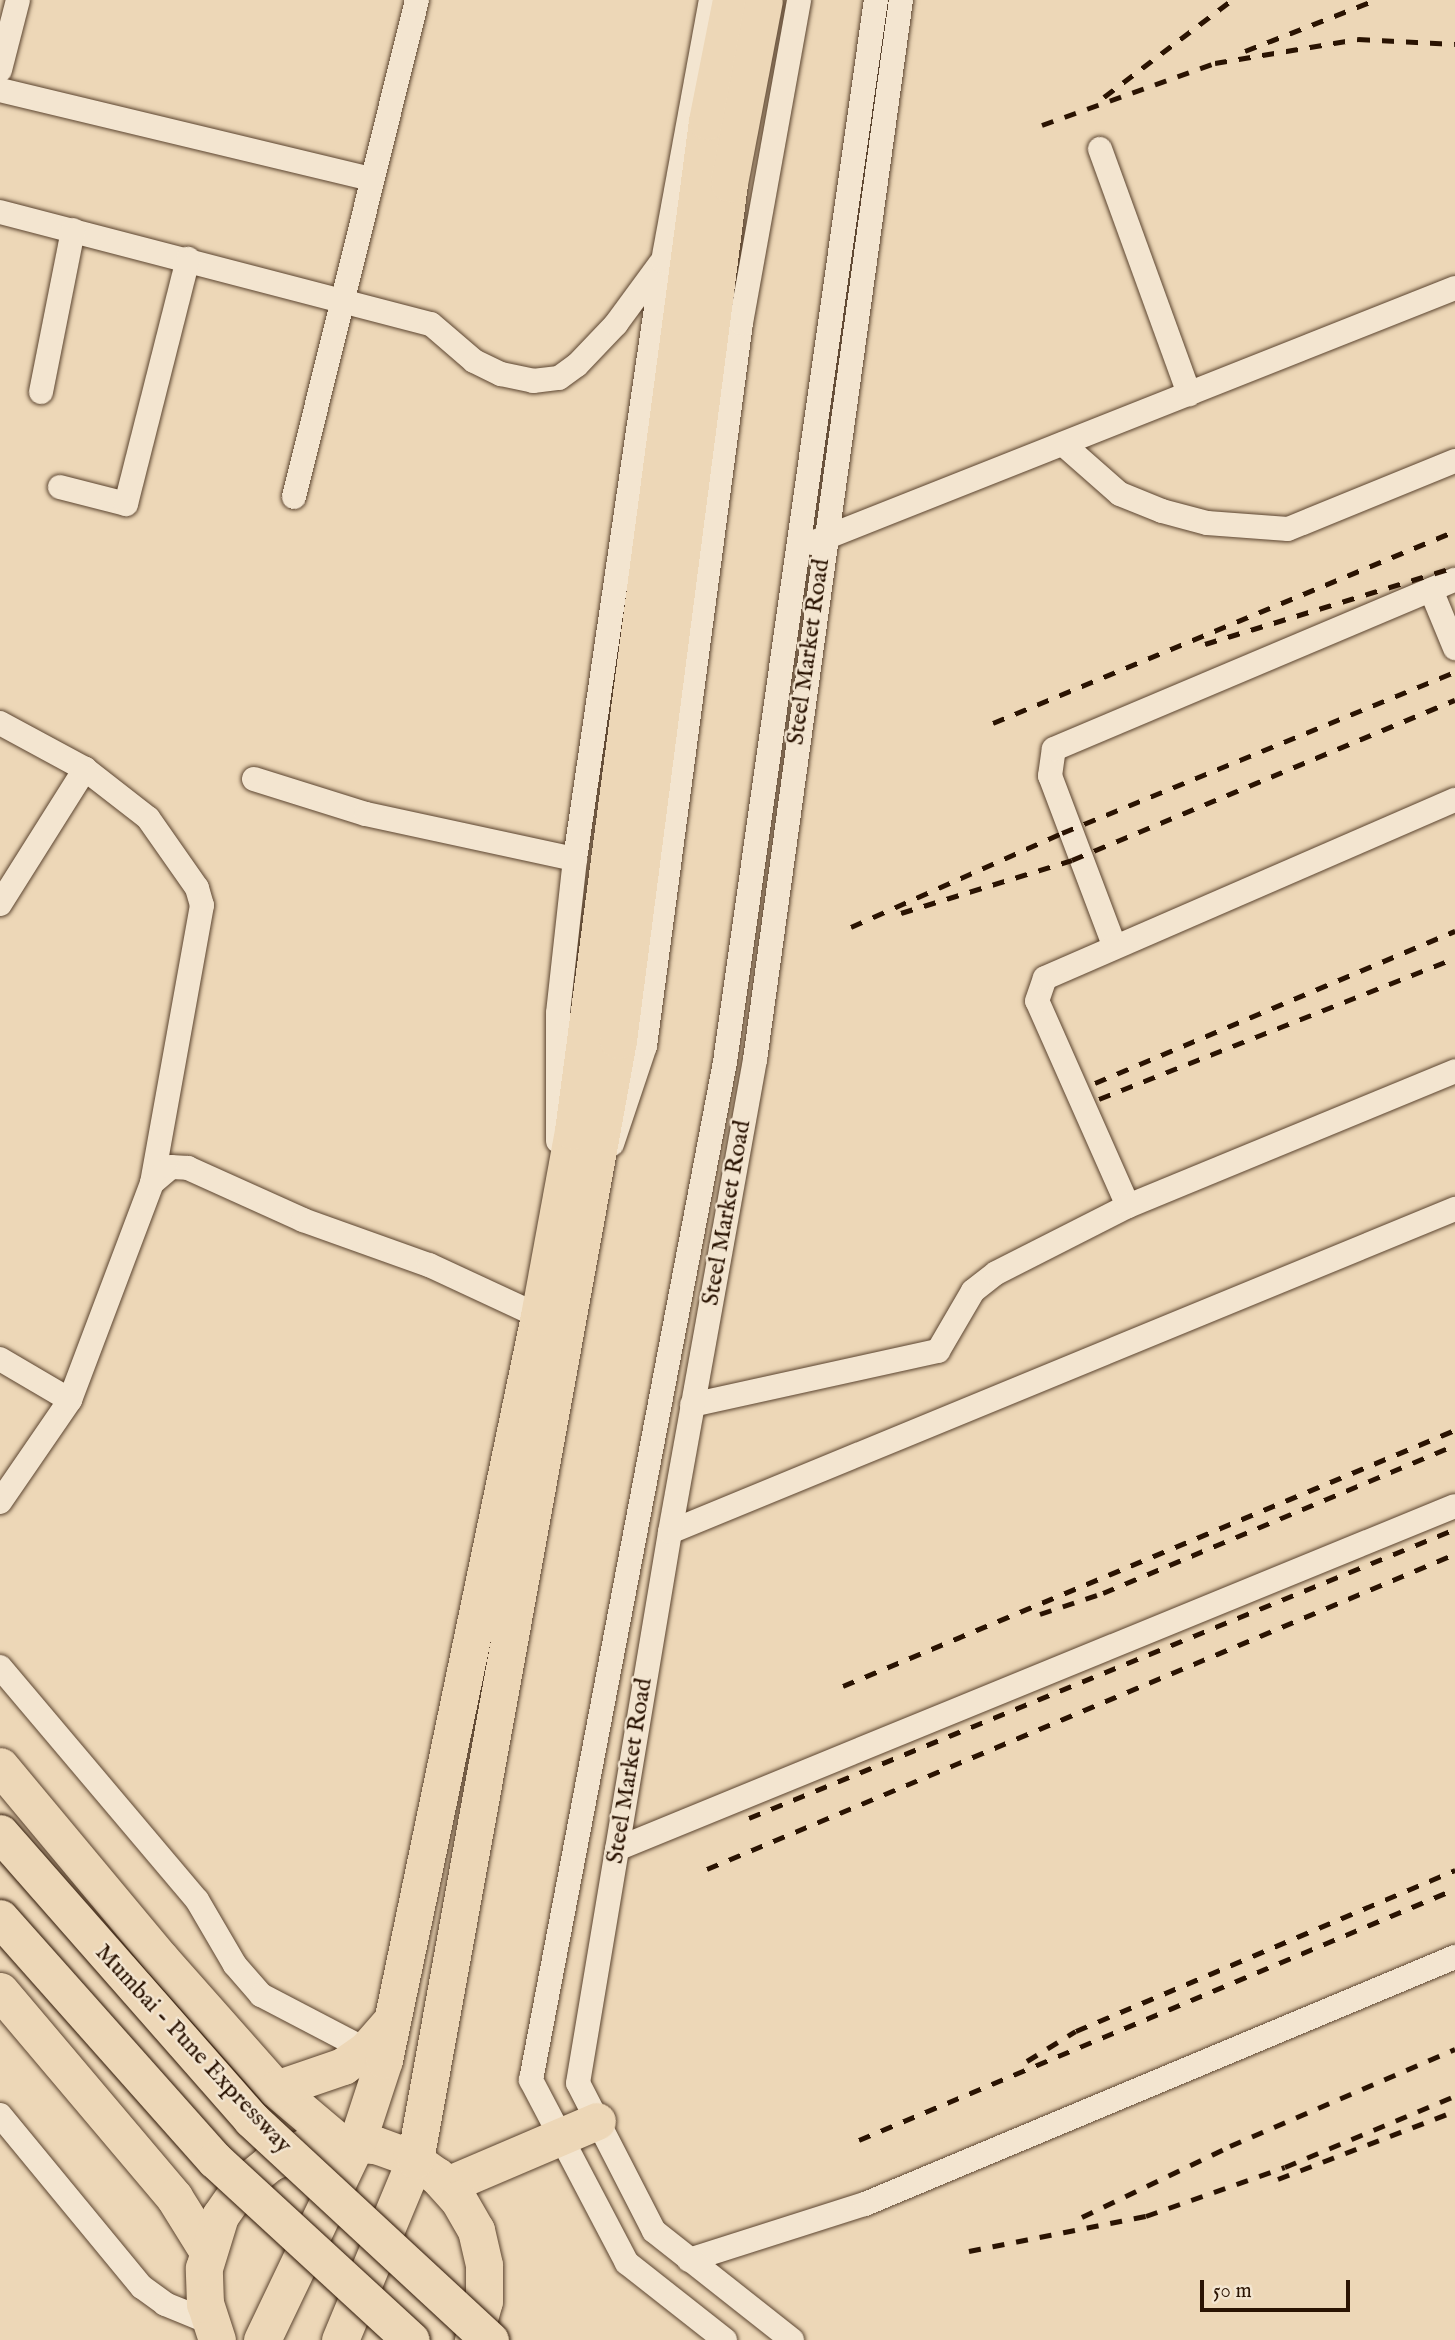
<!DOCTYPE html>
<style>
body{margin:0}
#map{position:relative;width:1455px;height:2340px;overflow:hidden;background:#edd7b7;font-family:"IM FELL English",serif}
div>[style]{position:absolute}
.roads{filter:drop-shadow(0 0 2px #5b442f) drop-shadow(0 0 2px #5b442f)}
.minor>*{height:24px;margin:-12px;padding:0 12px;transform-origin:12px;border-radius:12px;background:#f3e5d0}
.highway>*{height:37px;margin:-18.5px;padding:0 18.5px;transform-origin:18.5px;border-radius:18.5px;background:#edd7b7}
.rail>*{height:5px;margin-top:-2.5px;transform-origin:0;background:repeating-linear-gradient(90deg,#2a1302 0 12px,transparent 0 24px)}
.bridges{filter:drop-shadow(0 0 2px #2a1302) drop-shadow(0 0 2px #2a1302)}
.highway-bridge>*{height:37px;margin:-18.5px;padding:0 18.5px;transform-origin:18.5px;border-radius:18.5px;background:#edd7b7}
span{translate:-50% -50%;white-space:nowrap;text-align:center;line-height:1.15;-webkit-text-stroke:5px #f3e5d0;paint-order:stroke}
.street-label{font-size:24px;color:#2a1302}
.scale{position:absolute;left:1200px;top:2280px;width:150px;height:32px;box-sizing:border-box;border:4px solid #2a1302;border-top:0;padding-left:9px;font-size:21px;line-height:24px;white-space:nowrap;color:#2a1302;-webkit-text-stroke:5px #f3e5d0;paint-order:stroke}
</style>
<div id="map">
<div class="roads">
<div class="minor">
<i style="left:0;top:70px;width:72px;rotate:-75.6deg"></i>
<i style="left:0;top:90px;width:381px;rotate:13.5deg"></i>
<i style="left:1100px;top:149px;width:261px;rotate:70deg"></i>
<i style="left:0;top:212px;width:445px;rotate:14.6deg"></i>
<i style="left:431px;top:324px;width:57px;rotate:40.7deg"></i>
<i style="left:474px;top:361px;width:30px;rotate:26deg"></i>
<i style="left:501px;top:374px;width:33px;rotate:12deg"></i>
<i style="left:533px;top:381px;width:26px;rotate:-7deg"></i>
<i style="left:559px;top:378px;width:22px;rotate:-36deg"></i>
<i style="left:577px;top:365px;width:57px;rotate:-46.4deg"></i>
<i style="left:616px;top:324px;width:74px;rotate:-53.7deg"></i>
<i style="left:41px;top:392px;width:165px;rotate:-78.8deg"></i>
<i style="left:1063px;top:444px;width:76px;rotate:41.3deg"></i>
<i style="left:1120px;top:494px;width:45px;rotate:22deg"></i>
<i style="left:1162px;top:511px;width:47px;rotate:14.9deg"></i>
<i style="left:1207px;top:523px;width:81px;rotate:4.2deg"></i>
<i style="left:1288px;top:529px;width:180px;rotate:-22.2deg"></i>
<i style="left:60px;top:487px;width:68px;rotate:14.4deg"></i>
<i style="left:126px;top:504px;width:253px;rotate:-75.8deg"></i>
<i style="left:294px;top:497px;width:512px;rotate:-76.1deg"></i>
<i style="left:812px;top:543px;width:692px;rotate:-21.63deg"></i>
<i style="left:1431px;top:590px;width:63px;rotate:67.5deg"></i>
<i style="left:0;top:723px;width:97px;rotate:28.4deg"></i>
<i style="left:254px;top:779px;width:117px;rotate:17.4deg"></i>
<i style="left:366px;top:814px;width:214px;rotate:12.2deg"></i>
<i style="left:0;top:904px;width:160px;rotate:-57.8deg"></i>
<i style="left:85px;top:769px;width:80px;rotate:37.9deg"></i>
<i style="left:148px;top:818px;width:85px;rotate:55deg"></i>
<i style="left:197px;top:888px;width:18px;rotate:74deg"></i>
<i style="left:202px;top:905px;width:282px;rotate:100.2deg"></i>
<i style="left:1114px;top:945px;width:181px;rotate:-110.7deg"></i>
<i style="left:1050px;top:776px;width:27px;rotate:-82deg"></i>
<i style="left:1054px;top:749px;width:435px;rotate:-22.9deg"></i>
<i style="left:558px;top:1141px;width:128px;rotate:-90deg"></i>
<i style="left:558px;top:1013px;width:155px;rotate:-83.7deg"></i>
<i style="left:575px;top:859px;width:604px;rotate:-81.63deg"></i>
<i style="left:663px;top:261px;width:265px;rotate:-79.6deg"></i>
<i style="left:612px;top:1144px;width:103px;rotate:-71.4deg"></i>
<i style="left:645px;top:1046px;width:729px;rotate:-82.44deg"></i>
<i style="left:741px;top:323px;width:328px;rotate:-79.8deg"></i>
<i style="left:1128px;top:1206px;width:224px;rotate:-113.9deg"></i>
<i style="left:1037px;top:1001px;width:24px;rotate:-71deg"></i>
<i style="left:1045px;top:978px;width:447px;rotate:-23.5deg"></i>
<i style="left:0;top:1359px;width:81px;rotate:30.4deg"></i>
<i style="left:692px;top:1405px;width:252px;rotate:-12.4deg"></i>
<i style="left:938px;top:1351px;width:69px;rotate:-59.7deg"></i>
<i style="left:973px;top:1291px;width:29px;rotate:-38deg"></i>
<i style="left:996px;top:1273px;width:148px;rotate:-26.9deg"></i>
<i style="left:1128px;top:1206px;width:354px;rotate:-22.4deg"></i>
<i style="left:0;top:1502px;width:124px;rotate:-55.5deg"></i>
<i style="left:70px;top:1400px;width:232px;rotate:-69.3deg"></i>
<i style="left:152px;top:1183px;width:25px;rotate:-40deg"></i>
<i style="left:171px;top:1167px;width:17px;rotate:3deg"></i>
<i style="left:188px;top:1168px;width:126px;rotate:24.3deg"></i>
<i style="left:303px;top:1220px;width:134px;rotate:19.7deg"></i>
<i style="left:429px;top:1265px;width:121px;rotate:24.9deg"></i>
<i style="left:670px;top:1532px;width:849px;rotate:-22.37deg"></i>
<i style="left:0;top:1667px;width:305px;rotate:49.8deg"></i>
<i style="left:197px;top:1900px;width:75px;rotate:59.7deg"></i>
<i style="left:235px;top:1965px;width:40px;rotate:49deg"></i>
<i style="left:261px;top:1995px;width:119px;rotate:27.6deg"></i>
<i style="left:617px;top:1849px;width:905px;rotate:-22.26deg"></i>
<i style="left:0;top:2115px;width:223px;rotate:50.5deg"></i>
<i style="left:142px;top:2287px;width:29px;rotate:36deg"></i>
<i style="left:165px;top:2304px;width:48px;rotate:22.2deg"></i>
<i style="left:689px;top:2260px;width:185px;rotate:-17.7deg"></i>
<i style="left:865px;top:2204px;width:640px;rotate:-22.72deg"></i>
<i style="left:725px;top:2340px;width:125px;rotate:-141.8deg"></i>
<i style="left:627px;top:2263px;width:207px;rotate:-117.7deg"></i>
<i style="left:531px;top:2080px;width:1036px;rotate:-79.21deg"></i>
<i style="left:725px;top:1062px;width:1073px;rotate:-81.91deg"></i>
<i style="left:792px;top:2340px;width:176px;rotate:-141.7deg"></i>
<i style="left:654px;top:2231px;width:166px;rotate:-117.2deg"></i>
<i style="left:578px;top:2083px;width:559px;rotate:-80.52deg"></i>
<i style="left:670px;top:1532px;width:480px;rotate:-79.8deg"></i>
<i style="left:755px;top:1060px;width:1070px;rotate:-82.16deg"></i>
</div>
<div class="highway">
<i style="left:0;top:1766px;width:250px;rotate:50.2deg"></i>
<i style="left:160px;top:1958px;width:175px;rotate:48.5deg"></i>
<i style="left:276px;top:2089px;width:82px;rotate:40.1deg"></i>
<i style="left:0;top:1991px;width:270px;rotate:49.8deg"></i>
<i style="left:174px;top:2197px;width:62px;rotate:58.1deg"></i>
<i style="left:276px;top:2089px;width:71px;rotate:-18.9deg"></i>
<i style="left:343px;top:2066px;width:28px;rotate:-35deg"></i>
<i style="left:366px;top:2050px;width:40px;rotate:-49deg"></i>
<i style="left:447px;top:2185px;width:163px;rotate:-23.1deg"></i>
<i style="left:217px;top:2340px;width:38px;rotate:-108deg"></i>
<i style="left:205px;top:2304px;width:36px;rotate:-92deg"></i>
<i style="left:204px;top:2268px;width:54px;rotate:-72.9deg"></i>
<i style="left:220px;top:2216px;width:37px;rotate:-55deg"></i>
<i style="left:241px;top:2186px;width:36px;rotate:-39deg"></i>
<i style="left:269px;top:2163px;width:37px;rotate:-24deg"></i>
<i style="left:303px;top:2148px;width:36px;rotate:-9deg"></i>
<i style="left:339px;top:2142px;width:37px;rotate:5deg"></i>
<i style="left:376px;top:2145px;width:37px;rotate:20deg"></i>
<i style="left:411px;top:2158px;width:32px;rotate:35deg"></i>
<i style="left:437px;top:2176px;width:31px;rotate:48deg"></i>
<i style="left:458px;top:2199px;width:36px;rotate:60deg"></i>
<i style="left:476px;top:2230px;width:36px;rotate:77deg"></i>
<i style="left:484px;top:2265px;width:36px;rotate:90deg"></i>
<i style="left:484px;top:2301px;width:41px;rotate:105.8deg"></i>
<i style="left:262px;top:2340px;width:220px;rotate:-64.4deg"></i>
<i style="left:357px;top:2142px;width:86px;rotate:-71.8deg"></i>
<i style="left:384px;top:2060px;width:760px;rotate:-78.23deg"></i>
<i style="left:539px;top:1316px;width:188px;rotate:-79.6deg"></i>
<i style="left:573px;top:1131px;width:1019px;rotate:-82.44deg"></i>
<i style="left:707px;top:121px;width:123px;rotate:-78.8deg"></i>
<i style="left:340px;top:2340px;width:195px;rotate:-67.4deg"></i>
<i style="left:415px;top:2160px;width:1138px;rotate:-79.73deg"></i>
<i style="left:618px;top:1040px;width:864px;rotate:-82.62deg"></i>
<i style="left:729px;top:183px;width:186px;rotate:-79.2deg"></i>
</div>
</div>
<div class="rail">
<i style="left:1245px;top:51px;width:140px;rotate:-21.4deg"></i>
<i style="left:1104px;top:97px;width:161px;rotate:-37.2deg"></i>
<i style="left:1042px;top:125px;width:184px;rotate:-19.7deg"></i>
<i style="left:1215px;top:63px;width:145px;rotate:-9.5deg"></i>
<i style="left:1358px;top:39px;width:97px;rotate:3deg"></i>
<i style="left:1205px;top:644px;width:262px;rotate:-17.1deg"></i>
<i style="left:993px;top:723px;width:500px;rotate:-22.57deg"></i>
<i style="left:901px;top:913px;width:179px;rotate:-17.2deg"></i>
<i style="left:1072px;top:860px;width:415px;rotate:-22.7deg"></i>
<i style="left:851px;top:927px;width:231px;rotate:-24deg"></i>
<i style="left:1062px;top:833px;width:425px;rotate:-22.3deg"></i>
<i style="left:1095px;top:1083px;width:391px;rotate:-22.9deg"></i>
<i style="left:1099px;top:1099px;width:383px;rotate:-21.6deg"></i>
<i style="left:1040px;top:1614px;width:66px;rotate:-18.4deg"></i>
<i style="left:1103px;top:1593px;width:382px;rotate:-22.8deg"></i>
<i style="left:843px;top:1686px;width:663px;rotate:-22.7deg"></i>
<i style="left:749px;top:1818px;width:763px;rotate:-22.26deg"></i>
<i style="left:707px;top:1869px;width:812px;rotate:-22.84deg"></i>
<i style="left:1027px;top:2061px;width:57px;rotate:-31.5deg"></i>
<i style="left:1076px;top:2031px;width:412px;rotate:-23deg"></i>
<i style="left:859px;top:2140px;width:647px;rotate:-22.84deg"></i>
<i style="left:1278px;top:2179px;width:190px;rotate:-21deg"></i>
<i style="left:1082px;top:2217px;width:164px;rotate:-25.6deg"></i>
<i style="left:1230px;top:2146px;width:245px;rotate:-23.3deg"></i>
<i style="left:969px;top:2251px;width:180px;rotate:-11.2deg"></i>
<i style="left:1146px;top:2216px;width:147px;rotate:-19.4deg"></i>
<i style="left:1285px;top:2167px;width:184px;rotate:-22.7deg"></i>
</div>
<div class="bridges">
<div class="highway-bridge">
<i style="left:0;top:1833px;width:381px;rotate:48.7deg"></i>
<i style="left:251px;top:2119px;width:326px;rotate:42.8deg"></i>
<i style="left:0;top:1918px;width:324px;rotate:48.4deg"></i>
<i style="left:215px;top:2160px;width:266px;rotate:42.6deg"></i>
</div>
</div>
<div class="street-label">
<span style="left:809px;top:652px;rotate:-82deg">Steel Market Road</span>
<span style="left:727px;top:1213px;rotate:-80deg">Steel Market Road</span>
<span style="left:630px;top:1771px;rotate:-81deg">Steel Market Road</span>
<span style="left:193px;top:2049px;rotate:47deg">Mumbai - Pune Expressway</span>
</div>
<div class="scale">50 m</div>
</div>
